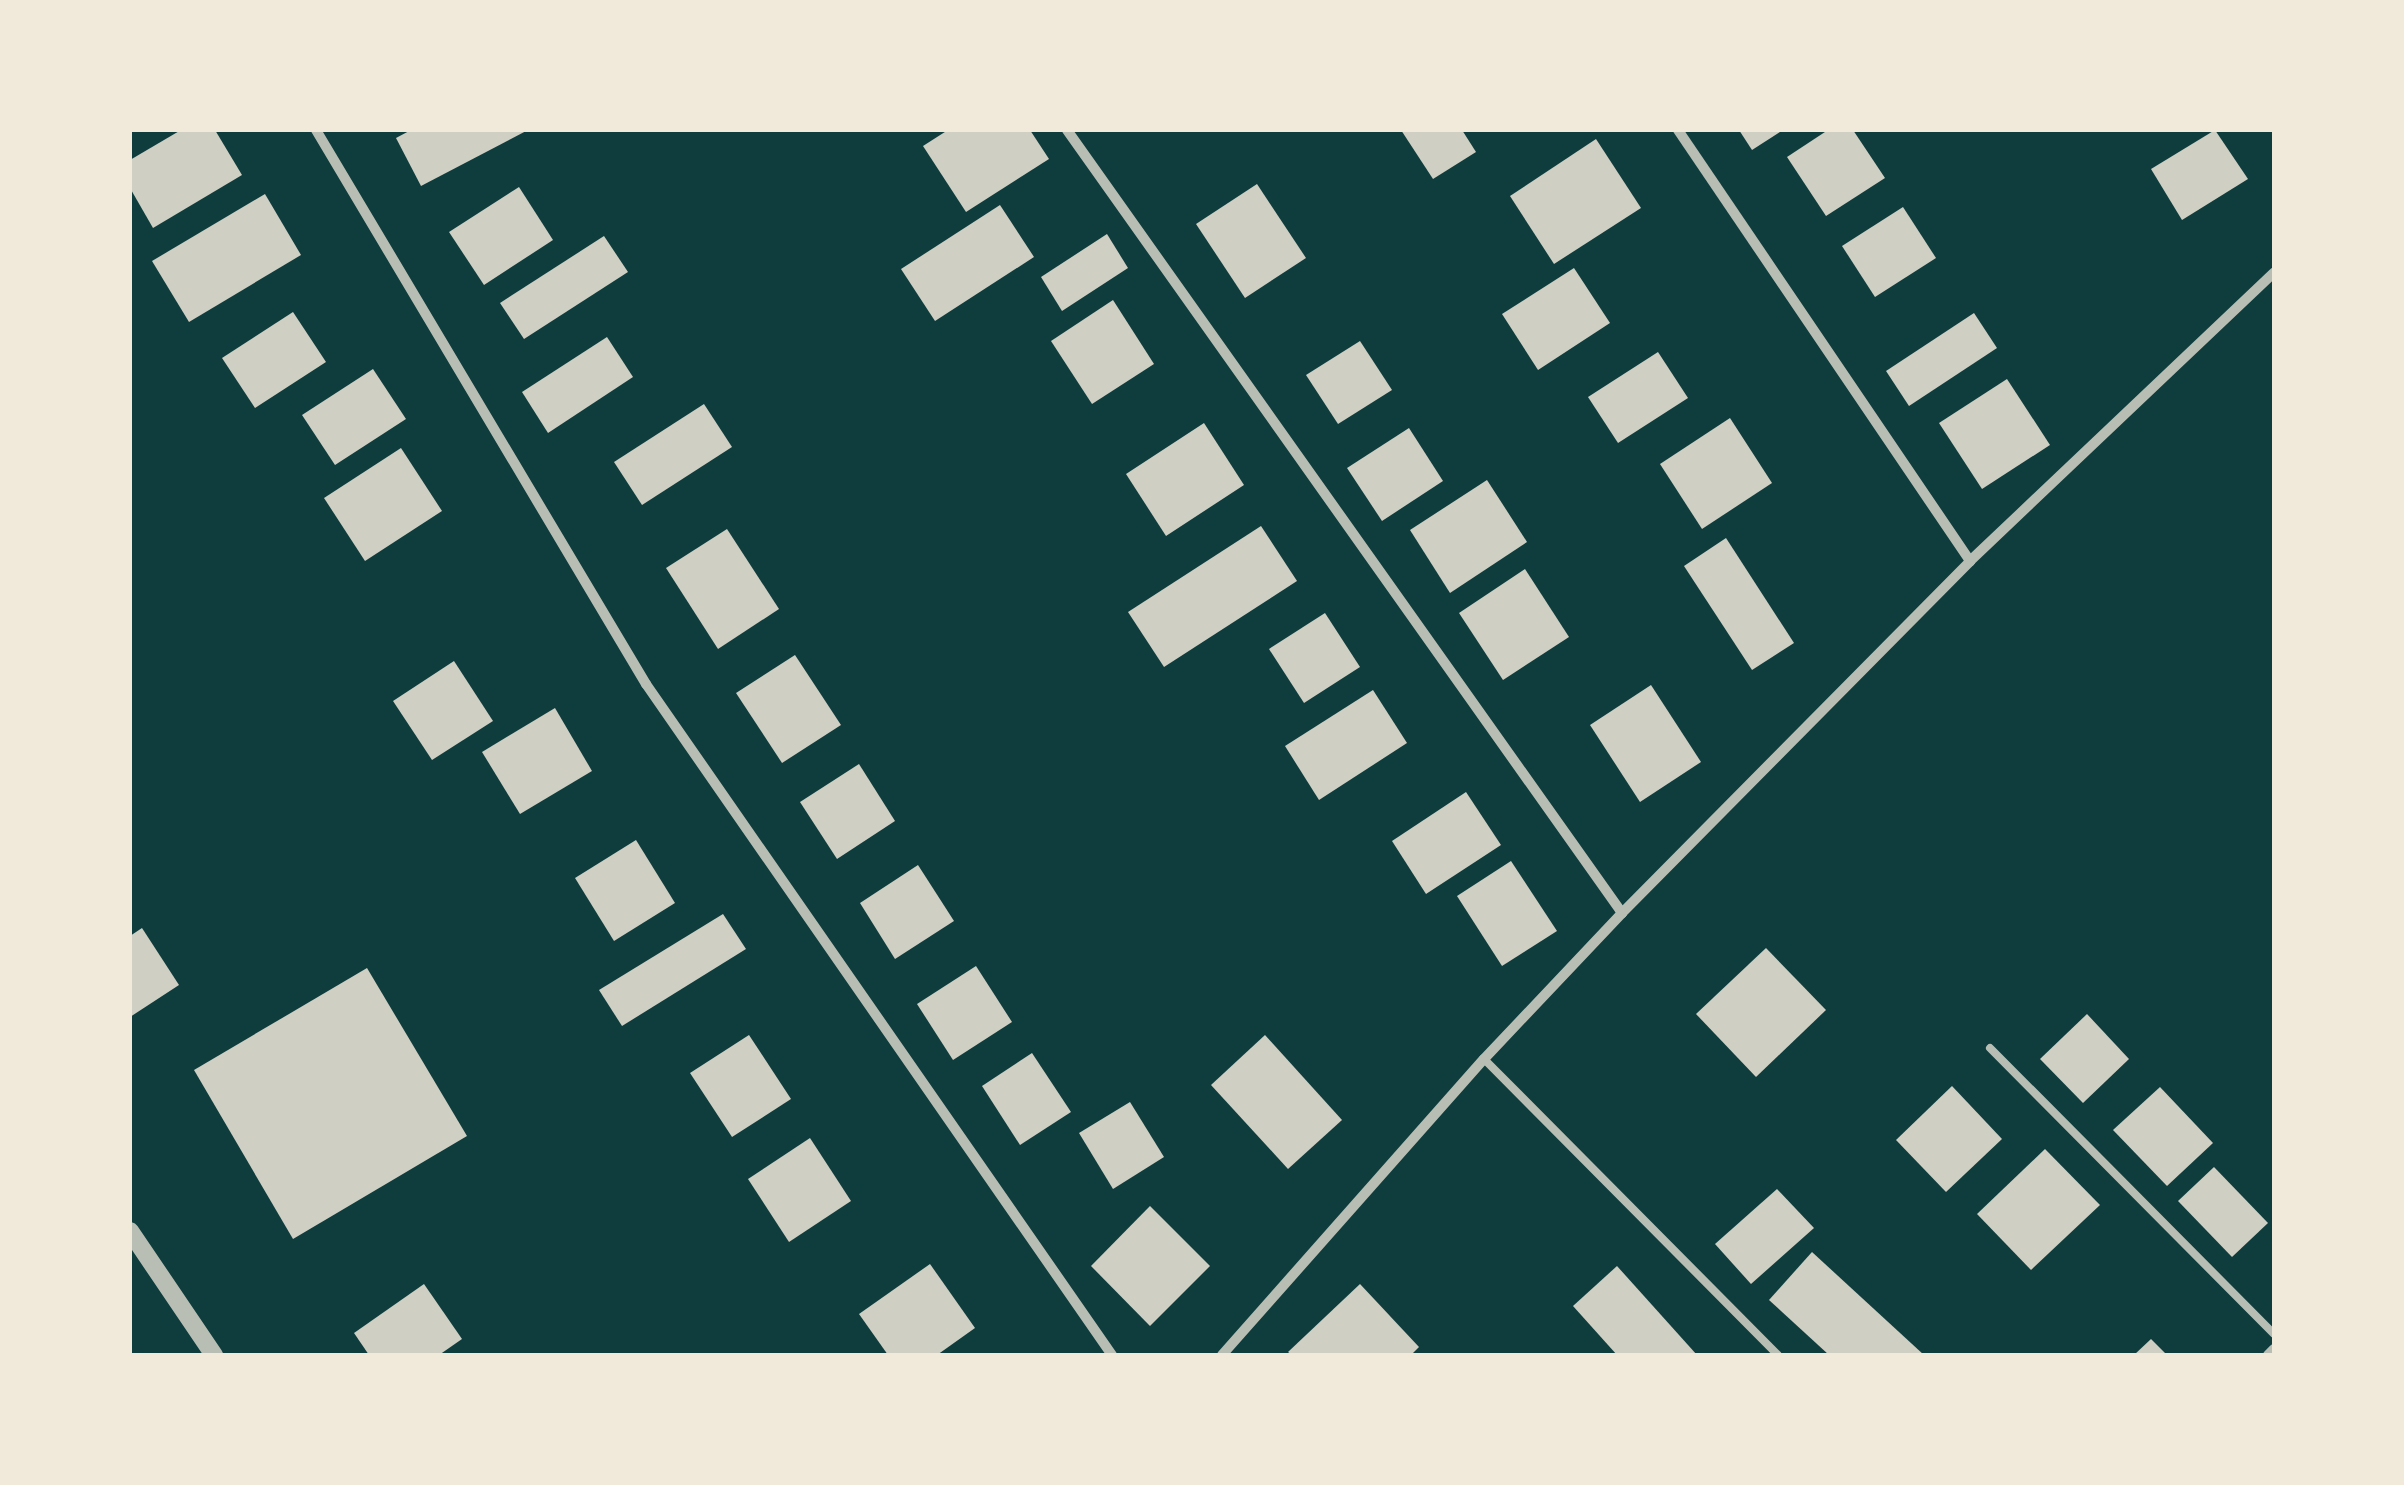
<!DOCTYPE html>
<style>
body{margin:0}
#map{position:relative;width:2404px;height:1485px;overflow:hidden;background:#0f3d3e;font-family:Arial,sans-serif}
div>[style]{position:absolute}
.building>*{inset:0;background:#cfcfc3}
.service>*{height:8px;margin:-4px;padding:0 4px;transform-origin:4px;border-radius:4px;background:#b8beb3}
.minor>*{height:10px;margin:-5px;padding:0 5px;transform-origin:5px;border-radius:5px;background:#b8beb3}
.tertiary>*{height:18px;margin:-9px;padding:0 9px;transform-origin:9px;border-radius:9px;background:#b8beb3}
span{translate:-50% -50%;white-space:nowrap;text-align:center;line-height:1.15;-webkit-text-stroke:10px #f1e9da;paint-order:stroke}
.frame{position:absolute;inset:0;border:132px solid #f1e9da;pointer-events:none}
</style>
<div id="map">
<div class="building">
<i style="clip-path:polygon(181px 130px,215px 130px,242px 175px,153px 228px,130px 188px,130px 160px)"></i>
<i style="clip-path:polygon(411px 130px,528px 130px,421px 186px,396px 138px)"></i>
<i style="clip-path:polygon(948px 130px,1030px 130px,1049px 159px,966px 212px,923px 146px)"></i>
<i style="clip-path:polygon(1401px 130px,1462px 130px,1476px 152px,1433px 179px)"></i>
<i style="clip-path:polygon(1739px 130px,1783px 130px,1752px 150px)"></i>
<i style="clip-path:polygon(1828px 130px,1853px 130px,1885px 178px,1826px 216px,1787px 157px)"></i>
<i style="clip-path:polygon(2215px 130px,2248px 179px,2182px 220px,2151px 169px)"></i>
<i style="clip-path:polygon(1596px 139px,1641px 208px,1554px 264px,1510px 196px)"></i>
<i style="clip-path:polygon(1257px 184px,1306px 258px,1245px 298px,1196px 224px)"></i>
<i style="clip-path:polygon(519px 187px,553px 240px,484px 285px,449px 232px)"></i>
<i style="clip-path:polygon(265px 194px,301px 255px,189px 322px,152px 261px)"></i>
<i style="clip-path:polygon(1000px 205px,1034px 257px,935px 321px,901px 269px)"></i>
<i style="clip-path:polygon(1903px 207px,1936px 258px,1875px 297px,1842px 246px)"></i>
<i style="clip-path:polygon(1107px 234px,1128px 268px,1062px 311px,1041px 277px)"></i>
<i style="clip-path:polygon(604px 236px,628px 272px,524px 339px,500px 303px)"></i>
<i style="clip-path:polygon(1574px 268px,1610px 323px,1538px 370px,1502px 314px)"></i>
<i style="clip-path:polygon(1113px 300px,1154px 364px,1092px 404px,1051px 341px)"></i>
<i style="clip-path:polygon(293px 312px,326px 362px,255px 408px,222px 358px)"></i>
<i style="clip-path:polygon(1974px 313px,1997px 348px,1909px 406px,1886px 371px)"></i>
<i style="clip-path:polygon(607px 337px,633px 377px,548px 433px,522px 392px)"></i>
<i style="clip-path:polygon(1360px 341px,1392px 390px,1338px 424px,1306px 375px)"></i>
<i style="clip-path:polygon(1658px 352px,1688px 398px,1618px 443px,1588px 397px)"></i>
<i style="clip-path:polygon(373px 369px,406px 419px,335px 465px,302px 415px)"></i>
<i style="clip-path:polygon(2007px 379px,2050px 445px,1982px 489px,1939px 423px)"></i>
<i style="clip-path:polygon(704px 404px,732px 447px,642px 505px,614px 462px)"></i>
<i style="clip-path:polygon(1730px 418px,1772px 483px,1702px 529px,1660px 464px)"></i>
<i style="clip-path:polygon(1204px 423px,1244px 485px,1166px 536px,1126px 474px)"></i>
<i style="clip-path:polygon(1409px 428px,1443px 481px,1382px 521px,1347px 468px)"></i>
<i style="clip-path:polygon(401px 448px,442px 511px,365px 561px,324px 498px)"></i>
<i style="clip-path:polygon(1487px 480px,1527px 542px,1450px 593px,1410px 530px)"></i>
<i style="clip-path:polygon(1261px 526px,1297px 581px,1164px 667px,1128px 612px)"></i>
<i style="clip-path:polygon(727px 529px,779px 609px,718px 649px,666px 568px)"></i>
<i style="clip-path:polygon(1726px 538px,1794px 643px,1752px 670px,1684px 566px)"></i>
<i style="clip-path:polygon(1525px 569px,1569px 637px,1503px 680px,1459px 613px)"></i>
<i style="clip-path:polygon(1325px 613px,1360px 667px,1304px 703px,1269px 649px)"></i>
<i style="clip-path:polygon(795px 655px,841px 725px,782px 763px,736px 693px)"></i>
<i style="clip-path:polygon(454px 661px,493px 721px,432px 760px,393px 701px)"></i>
<i style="clip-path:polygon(1651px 685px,1701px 762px,1640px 802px,1590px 725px)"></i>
<i style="clip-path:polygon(1373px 690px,1407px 743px,1319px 800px,1285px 746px)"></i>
<i style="clip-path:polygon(555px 708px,592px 771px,520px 814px,482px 752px)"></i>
<i style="clip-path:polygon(859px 764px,895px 821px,837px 859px,800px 802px)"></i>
<i style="clip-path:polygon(1466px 792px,1501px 845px,1426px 894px,1392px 841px)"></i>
<i style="clip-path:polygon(636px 840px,675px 903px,614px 941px,575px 878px)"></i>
<i style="clip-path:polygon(1511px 861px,1557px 931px,1502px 966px,1457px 896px)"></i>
<i style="clip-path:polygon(918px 865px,954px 921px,895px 959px,860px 903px)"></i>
<i style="clip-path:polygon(723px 914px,746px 949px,622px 1026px,599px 990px)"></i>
<i style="clip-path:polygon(142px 928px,179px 985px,130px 1017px,130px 936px)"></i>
<i style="clip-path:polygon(1766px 948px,1826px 1010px,1756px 1077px,1696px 1014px)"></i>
<i style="clip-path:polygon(976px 966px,1012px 1022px,953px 1060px,917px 1004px)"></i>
<i style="clip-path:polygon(367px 968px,467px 1136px,293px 1239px,194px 1070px)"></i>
<i style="clip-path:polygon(2087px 1014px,2129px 1059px,2083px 1103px,2040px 1059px)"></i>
<i style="clip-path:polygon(749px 1035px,791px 1099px,732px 1137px,690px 1073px)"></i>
<i style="clip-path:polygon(1265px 1035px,1342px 1120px,1288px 1169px,1211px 1085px)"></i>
<i style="clip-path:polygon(1032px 1053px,1071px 1112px,1020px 1145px,982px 1086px)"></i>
<i style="clip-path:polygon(1952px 1086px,2002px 1139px,1946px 1192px,1896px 1140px)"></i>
<i style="clip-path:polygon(2160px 1087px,2213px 1143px,2167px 1186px,2113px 1130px)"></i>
<i style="clip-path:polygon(1130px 1102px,1164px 1157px,1113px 1189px,1079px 1133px)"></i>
<i style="clip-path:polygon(810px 1138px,851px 1201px,789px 1242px,748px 1179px)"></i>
<i style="clip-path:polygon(2045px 1149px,2100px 1205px,2031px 1270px,1977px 1214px)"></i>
<i style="clip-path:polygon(2214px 1167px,2268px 1223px,2232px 1257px,2178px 1201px)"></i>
<i style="clip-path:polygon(1777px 1189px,1814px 1228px,1751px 1284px,1715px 1244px)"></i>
<i style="clip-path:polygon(1150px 1206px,1210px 1266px,1150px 1326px,1091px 1266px)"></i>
<i style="clip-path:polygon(1812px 1252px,1924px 1355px,1829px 1355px,1769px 1300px)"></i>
<i style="clip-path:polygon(930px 1264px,975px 1328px,937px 1355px,888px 1355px,859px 1314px)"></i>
<i style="clip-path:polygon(1617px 1266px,1697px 1355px,1617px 1355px,1573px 1306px)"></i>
<i style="clip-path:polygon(424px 1284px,462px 1339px,439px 1355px,369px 1355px,354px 1333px)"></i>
<i style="clip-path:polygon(1360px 1284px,1419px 1347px,1411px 1355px,1292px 1355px,1288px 1352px)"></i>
<i style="clip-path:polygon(2151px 1339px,2167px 1355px,2134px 1355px)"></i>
</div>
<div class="service">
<i style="left:1990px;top:1048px;width:403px;rotate:45.2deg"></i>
<i style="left:1484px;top:1059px;width:417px;rotate:45.2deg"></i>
</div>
<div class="minor">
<i style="left:316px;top:130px;width:645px;rotate:59.22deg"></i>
<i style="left:646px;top:684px;width:817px;rotate:55.22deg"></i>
<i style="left:1067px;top:130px;width:960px;rotate:54.67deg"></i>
<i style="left:1678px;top:130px;width:521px;rotate:55.88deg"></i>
<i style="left:1222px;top:1355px;width:395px;rotate:-48.5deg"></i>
<i style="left:1484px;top:1059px;width:201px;rotate:-46.6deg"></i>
<i style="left:1622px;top:913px;width:495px;rotate:-45.3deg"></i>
<i style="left:1970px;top:561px;width:419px;rotate:-43.5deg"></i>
<i style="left:2268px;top:1355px;width:8px;rotate:-45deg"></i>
</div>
<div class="tertiary">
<i style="left:130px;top:1231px;width:150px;rotate:55.9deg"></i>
</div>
<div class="frame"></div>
</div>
